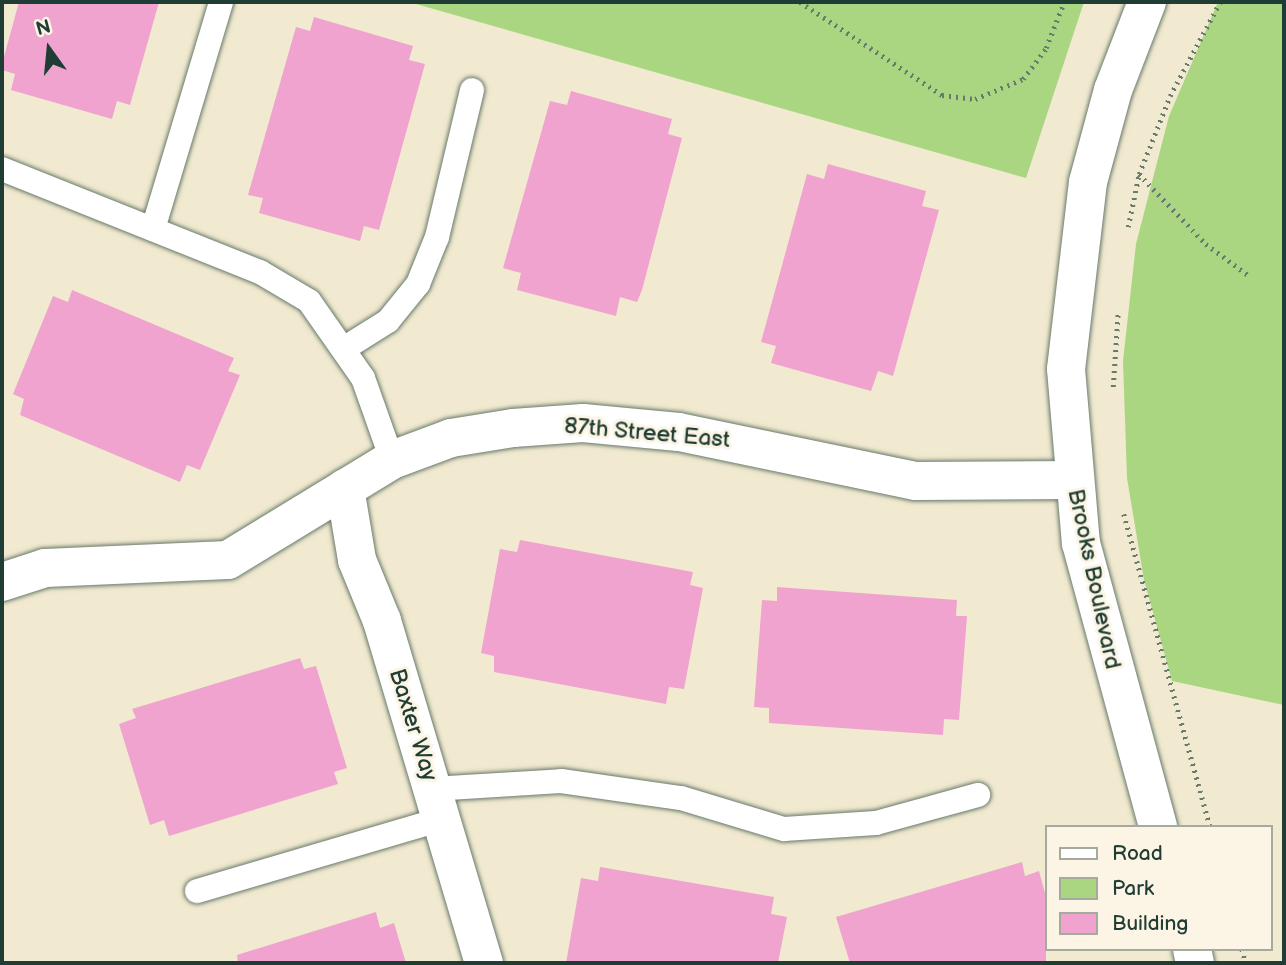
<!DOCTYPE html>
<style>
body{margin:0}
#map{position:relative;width:1286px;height:965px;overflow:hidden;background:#f1ead0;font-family:"Balsamiq Sans",sans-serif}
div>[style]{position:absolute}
.green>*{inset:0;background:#aad682}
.building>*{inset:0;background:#efa3ce}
.path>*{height:4.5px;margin-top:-2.25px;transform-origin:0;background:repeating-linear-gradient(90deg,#687a6b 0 2px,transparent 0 7px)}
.roads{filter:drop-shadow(0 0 2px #687a6b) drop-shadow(0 0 2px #687a6b)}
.service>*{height:24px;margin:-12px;padding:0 12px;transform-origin:12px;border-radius:12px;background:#fff}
.minor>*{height:38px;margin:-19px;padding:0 19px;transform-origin:19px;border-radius:19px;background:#fff}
span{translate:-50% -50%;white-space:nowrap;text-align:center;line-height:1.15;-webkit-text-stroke:6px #fcf5e5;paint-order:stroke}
.street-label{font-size:23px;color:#1f3d34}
.frame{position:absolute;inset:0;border:4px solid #1f3d34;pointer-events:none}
.legend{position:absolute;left:1045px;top:825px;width:228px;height:126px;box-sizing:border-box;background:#fcf5e5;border:2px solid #a4ab9e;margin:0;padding:9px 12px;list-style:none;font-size:21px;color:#1f3d34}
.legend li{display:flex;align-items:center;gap:14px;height:35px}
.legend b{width:35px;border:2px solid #a4ab9e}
.north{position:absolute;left:14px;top:14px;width:70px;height:70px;-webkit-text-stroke:5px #fcf5e5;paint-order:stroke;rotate:345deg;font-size:19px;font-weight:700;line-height:28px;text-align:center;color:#1f3d34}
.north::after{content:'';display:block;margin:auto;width:24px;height:32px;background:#1f3d34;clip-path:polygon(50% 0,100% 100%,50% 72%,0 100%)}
</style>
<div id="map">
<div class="green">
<i style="clip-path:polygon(409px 2px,1084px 2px,1026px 178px)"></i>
<i style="clip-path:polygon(1218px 2px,1284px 2px,1284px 705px,1172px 681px,1144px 580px,1127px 478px,1123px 361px,1136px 244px,1169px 116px)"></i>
</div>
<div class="building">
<i style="clip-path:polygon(19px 2px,159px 2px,130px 105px,117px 101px,112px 119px,11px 90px,15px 74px,2px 70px,2px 64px)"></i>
<i style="clip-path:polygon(314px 17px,413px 46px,409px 60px,425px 64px,379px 230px,364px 226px,360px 241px,259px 213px,263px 198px,248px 195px,296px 27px,310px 31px)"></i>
<i style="clip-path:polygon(571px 91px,672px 119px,668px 134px,682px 138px,642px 290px,637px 302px,620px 297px,616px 316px,517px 290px,521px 273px,503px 268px,550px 101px,567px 105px)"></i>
<i style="clip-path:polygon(828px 164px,926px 191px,922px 206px,939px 210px,893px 376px,878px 371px,871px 391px,771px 363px,776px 346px,761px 342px,807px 174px,824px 179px)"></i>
<i style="clip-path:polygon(72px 290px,234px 358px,228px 371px,240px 375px,200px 470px,187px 465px,180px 482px,20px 415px,24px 399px,13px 394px,53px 296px,68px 302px)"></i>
<i style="clip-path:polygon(520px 540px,693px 572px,690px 585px,703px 588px,684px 689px,669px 687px,666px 704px,494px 672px,494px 656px,481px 653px,500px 549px,517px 552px)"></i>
<i style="clip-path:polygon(777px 587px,957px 600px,956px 616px,967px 616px,959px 720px,944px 719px,943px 735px,769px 723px,769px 708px,754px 707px,762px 600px,777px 601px)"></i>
<i style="clip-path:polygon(300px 658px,304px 669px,316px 666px,347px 768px,334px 772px,338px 784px,169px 836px,164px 820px,150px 825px,119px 724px,136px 718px,132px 709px)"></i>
<i style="clip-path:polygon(1022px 862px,1025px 876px,1039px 871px,1046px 897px,1046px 963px,850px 963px,836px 917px)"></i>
<i style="clip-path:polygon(600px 867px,774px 897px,771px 914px,787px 917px,778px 963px,566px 963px,581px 878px,598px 881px)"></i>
<i style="clip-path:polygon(376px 912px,380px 928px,394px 923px,406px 963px,238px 963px,237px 955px)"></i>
</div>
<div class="path">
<i style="left:800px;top:2px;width:170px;rotate:33.2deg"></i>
<i style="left:942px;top:95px;width:33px;rotate:7deg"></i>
<i style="left:975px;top:99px;width:52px;rotate:-22.6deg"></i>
<i style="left:1023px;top:79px;width:39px;rotate:-53deg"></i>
<i style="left:1046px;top:48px;width:49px;rotate:-68.6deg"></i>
<i style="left:1139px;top:174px;width:97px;rotate:46.3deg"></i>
<i style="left:1206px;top:244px;width:52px;rotate:36.4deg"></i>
<i style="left:1128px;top:227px;width:54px;rotate:-78.3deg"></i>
<i style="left:1139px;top:174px;width:84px;rotate:-68.3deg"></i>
<i style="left:1170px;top:96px;width:106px;rotate:-62deg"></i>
<i style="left:1113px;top:387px;width:75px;rotate:-86.2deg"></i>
<i style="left:1124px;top:514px;width:325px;rotate:74.6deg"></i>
<i style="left:1242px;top:949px;width:15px;rotate:74deg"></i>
</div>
<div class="roads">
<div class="service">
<i style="left:2px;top:169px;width:278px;rotate:21.8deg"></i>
<i style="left:260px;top:272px;width:57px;rotate:30.6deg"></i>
<i style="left:309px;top:301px;width:94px;rotate:55deg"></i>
<i style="left:363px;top:378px;width:87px;rotate:70.5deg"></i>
<i style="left:153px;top:229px;width:237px;rotate:-73.3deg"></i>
<i style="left:345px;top:348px;width:51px;rotate:-32.1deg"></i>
<i style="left:388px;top:321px;width:48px;rotate:-51deg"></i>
<i style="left:418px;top:284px;width:51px;rotate:-68deg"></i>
<i style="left:437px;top:237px;width:151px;rotate:-76.6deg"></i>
<i style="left:432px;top:789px;width:129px;rotate:-3.5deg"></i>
<i style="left:561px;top:781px;width:121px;rotate:8.1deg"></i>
<i style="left:681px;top:798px;width:108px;rotate:16.8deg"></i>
<i style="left:784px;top:829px;width:92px;rotate:-3.7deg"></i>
<i style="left:876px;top:823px;width:106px;rotate:-15.4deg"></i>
<i style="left:197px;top:891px;width:254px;rotate:-16.4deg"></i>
</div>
<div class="minor">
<i style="left:1147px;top:2px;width:94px;rotate:111.1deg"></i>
<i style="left:1113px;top:90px;width:95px;rotate:105.2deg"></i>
<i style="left:1088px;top:182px;width:188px;rotate:96.7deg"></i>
<i style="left:1066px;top:369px;width:175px;rotate:85.1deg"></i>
<i style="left:1081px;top:543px;width:294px;rotate:74.8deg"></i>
<i style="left:345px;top:488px;width:73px;rotate:80.5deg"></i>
<i style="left:357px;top:560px;width:66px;rotate:67.7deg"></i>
<i style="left:382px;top:621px;width:357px;rotate:73.4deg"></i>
<i style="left:2px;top:582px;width:45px;rotate:-18deg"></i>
<i style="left:45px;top:568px;width:183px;rotate:-2.5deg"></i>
<i style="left:228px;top:560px;width:192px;rotate:-31.4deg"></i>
<i style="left:392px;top:460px;width:63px;rotate:-20.4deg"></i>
<i style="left:451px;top:438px;width:63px;rotate:-9.2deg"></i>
<i style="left:513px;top:428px;width:70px;rotate:-4.1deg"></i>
<i style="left:583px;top:423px;width:96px;rotate:5.4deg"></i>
<i style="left:679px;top:432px;width:242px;rotate:11.7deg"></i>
<i style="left:916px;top:481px;width:156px;rotate:-0.4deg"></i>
<i style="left:1192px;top:949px;width:14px;rotate:78deg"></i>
</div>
</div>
<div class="street-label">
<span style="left:647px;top:433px;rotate:5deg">87th Street East</span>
<span style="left:1094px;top:579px;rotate:78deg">Brooks Boulevard</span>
<span style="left:413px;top:725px;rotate:73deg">Baxter Way</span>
</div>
<div class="frame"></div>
<ul class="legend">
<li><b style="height:9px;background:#fff"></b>Road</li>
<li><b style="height:19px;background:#aad682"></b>Park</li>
<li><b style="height:19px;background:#efa3ce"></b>Building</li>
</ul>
<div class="north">N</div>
</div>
